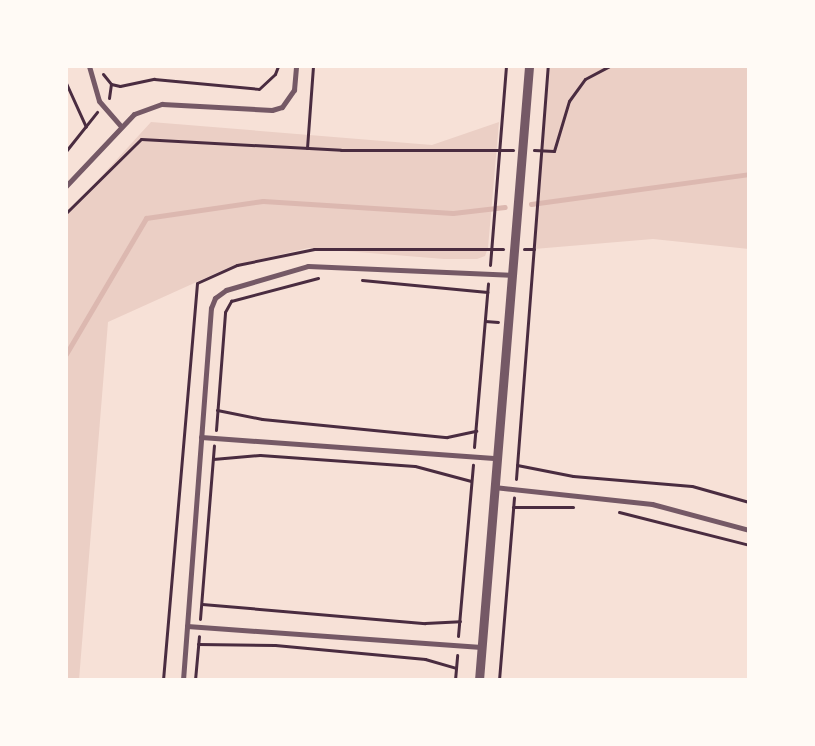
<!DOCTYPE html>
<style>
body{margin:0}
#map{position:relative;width:815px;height:746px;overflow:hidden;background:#f7e1d7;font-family:"Alegreya Sans",sans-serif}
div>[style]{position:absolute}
.green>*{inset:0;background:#ebcfc5}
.stream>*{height:5px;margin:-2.5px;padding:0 2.5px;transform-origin:2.5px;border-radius:2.5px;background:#dcb8b0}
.path>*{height:3px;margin:-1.5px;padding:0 1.5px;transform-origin:1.5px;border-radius:1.5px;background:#4a2c40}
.minor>*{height:5px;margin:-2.5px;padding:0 2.5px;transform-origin:2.5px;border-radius:2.5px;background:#755966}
.tertiary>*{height:9px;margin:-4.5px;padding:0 4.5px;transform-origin:4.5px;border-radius:4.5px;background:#755966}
span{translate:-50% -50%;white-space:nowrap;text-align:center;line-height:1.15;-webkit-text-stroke:4px #fffaf5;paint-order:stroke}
.frame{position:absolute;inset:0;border:68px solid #fffaf5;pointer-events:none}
</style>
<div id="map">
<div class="green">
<i style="clip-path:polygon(549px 66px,749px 66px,749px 249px,653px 239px,534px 249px)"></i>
<i style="clip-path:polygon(151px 122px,432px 145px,499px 122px,488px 248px,485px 256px,477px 259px,444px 259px,308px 248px,232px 266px,108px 322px,79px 680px,66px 680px,66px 215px)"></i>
</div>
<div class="stream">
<i style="left:531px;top:204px;width:220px;rotate:-7.8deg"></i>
<i style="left:66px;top:354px;width:158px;rotate:-59.5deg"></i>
<i style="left:146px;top:218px;width:118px;rotate:-8.3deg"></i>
<i style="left:263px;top:201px;width:190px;rotate:3.6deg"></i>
<i style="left:453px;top:213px;width:52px;rotate:-6.6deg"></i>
</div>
<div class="path">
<i style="left:631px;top:66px;width:29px"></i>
<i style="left:103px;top:74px;width:13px;rotate:51deg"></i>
<i style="left:111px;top:84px;width:9px;rotate:13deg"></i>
<i style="left:120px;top:86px;width:35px;rotate:-12deg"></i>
<i style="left:154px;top:79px;width:105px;rotate:5.4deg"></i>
<i style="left:259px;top:89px;width:22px;rotate:-43deg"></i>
<i style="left:275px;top:74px;width:9px;rotate:-69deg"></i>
<i style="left:66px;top:83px;width:48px;rotate:65.6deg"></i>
<i style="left:109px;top:98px;width:14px;rotate:-82deg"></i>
<i style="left:307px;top:148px;width:82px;rotate:-85.8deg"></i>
<i style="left:534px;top:150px;width:20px;rotate:3deg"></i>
<i style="left:554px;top:151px;width:52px;rotate:-73.3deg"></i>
<i style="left:569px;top:101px;width:27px;rotate:-54deg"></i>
<i style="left:585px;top:79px;width:27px;rotate:-28deg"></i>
<i style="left:66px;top:151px;width:50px;rotate:-51.5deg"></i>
<i style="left:66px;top:213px;width:105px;rotate:-44.6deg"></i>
<i style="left:141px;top:139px;width:200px;rotate:3.1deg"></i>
<i style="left:341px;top:150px;width:172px"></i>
<i style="left:524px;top:249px;width:10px"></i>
<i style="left:490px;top:265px;width:200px;rotate:-85.4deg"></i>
<i style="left:362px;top:280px;width:126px;rotate:5.5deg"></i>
<i style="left:485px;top:321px;width:13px;rotate:4deg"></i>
<i style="left:217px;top:410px;width:46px;rotate:11.3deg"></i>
<i style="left:262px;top:419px;width:186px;rotate:5.6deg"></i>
<i style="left:447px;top:437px;width:30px;rotate:-12deg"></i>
<i style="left:216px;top:430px;width:118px;rotate:-85.6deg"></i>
<i style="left:225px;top:312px;width:13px;rotate:-61deg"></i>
<i style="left:231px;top:301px;width:90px;rotate:-14.8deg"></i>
<i style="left:474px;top:447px;width:164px;rotate:-85.1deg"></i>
<i style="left:213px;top:459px;width:47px;rotate:-4.9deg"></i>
<i style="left:260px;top:455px;width:155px;rotate:4.1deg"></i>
<i style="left:415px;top:466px;width:58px;rotate:15deg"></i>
<i style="left:517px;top:465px;width:57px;rotate:11.1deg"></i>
<i style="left:573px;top:476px;width:119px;rotate:4.8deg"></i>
<i style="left:692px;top:486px;width:59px;rotate:15.7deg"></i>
<i style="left:516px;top:479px;width:414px;rotate:-85.6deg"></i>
<i style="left:513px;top:507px;width:60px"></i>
<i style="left:619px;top:512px;width:134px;rotate:14.2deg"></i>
<i style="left:202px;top:604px;width:224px;rotate:4.9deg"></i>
<i style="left:425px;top:623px;width:35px;rotate:-3deg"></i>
<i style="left:200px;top:619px;width:174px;rotate:-85.4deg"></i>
<i style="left:458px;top:636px;width:172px;rotate:-85deg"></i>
<i style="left:198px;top:644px;width:77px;rotate:0.7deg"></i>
<i style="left:275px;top:645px;width:151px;rotate:5.3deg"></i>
<i style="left:425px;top:659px;width:32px;rotate:16deg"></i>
<i style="left:163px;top:680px;width:398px;rotate:-85.1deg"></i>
<i style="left:197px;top:283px;width:44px;rotate:-24.2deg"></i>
<i style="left:237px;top:265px;width:79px;rotate:-11.7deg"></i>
<i style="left:314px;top:249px;width:189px"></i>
<i style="left:195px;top:680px;width:44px;rotate:-84.8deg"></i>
<i style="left:455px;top:680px;width:25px;rotate:-85deg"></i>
<i style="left:499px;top:680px;width:183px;rotate:-85.3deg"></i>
</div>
<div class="minor">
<i style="left:89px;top:66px;width:36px;rotate:74deg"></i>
<i style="left:99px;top:101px;width:33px;rotate:49deg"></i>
<i style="left:66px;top:186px;width:99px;rotate:-46.6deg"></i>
<i style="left:134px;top:114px;width:30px;rotate:-20deg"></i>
<i style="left:162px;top:104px;width:110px;rotate:3.1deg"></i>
<i style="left:272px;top:110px;width:10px;rotate:-17deg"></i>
<i style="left:282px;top:107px;width:21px;rotate:-55deg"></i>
<i style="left:294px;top:90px;width:24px;rotate:-85deg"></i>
<i style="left:201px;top:437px;width:297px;rotate:4.1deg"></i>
<i style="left:494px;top:487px;width:159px;rotate:6.1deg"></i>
<i style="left:652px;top:504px;width:100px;rotate:15deg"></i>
<i style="left:187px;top:626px;width:295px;rotate:4.1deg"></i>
<i style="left:183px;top:680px;width:373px;rotate:-85.7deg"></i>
<i style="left:211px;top:308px;width:11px;rotate:-68deg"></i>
<i style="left:215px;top:298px;width:14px;rotate:-36deg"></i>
<i style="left:226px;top:290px;width:85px;rotate:-16.3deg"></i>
<i style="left:308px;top:266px;width:204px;rotate:2.5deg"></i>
</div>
<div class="tertiary">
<i style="left:479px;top:680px;width:616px;rotate:-85.34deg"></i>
</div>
<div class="frame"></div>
</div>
